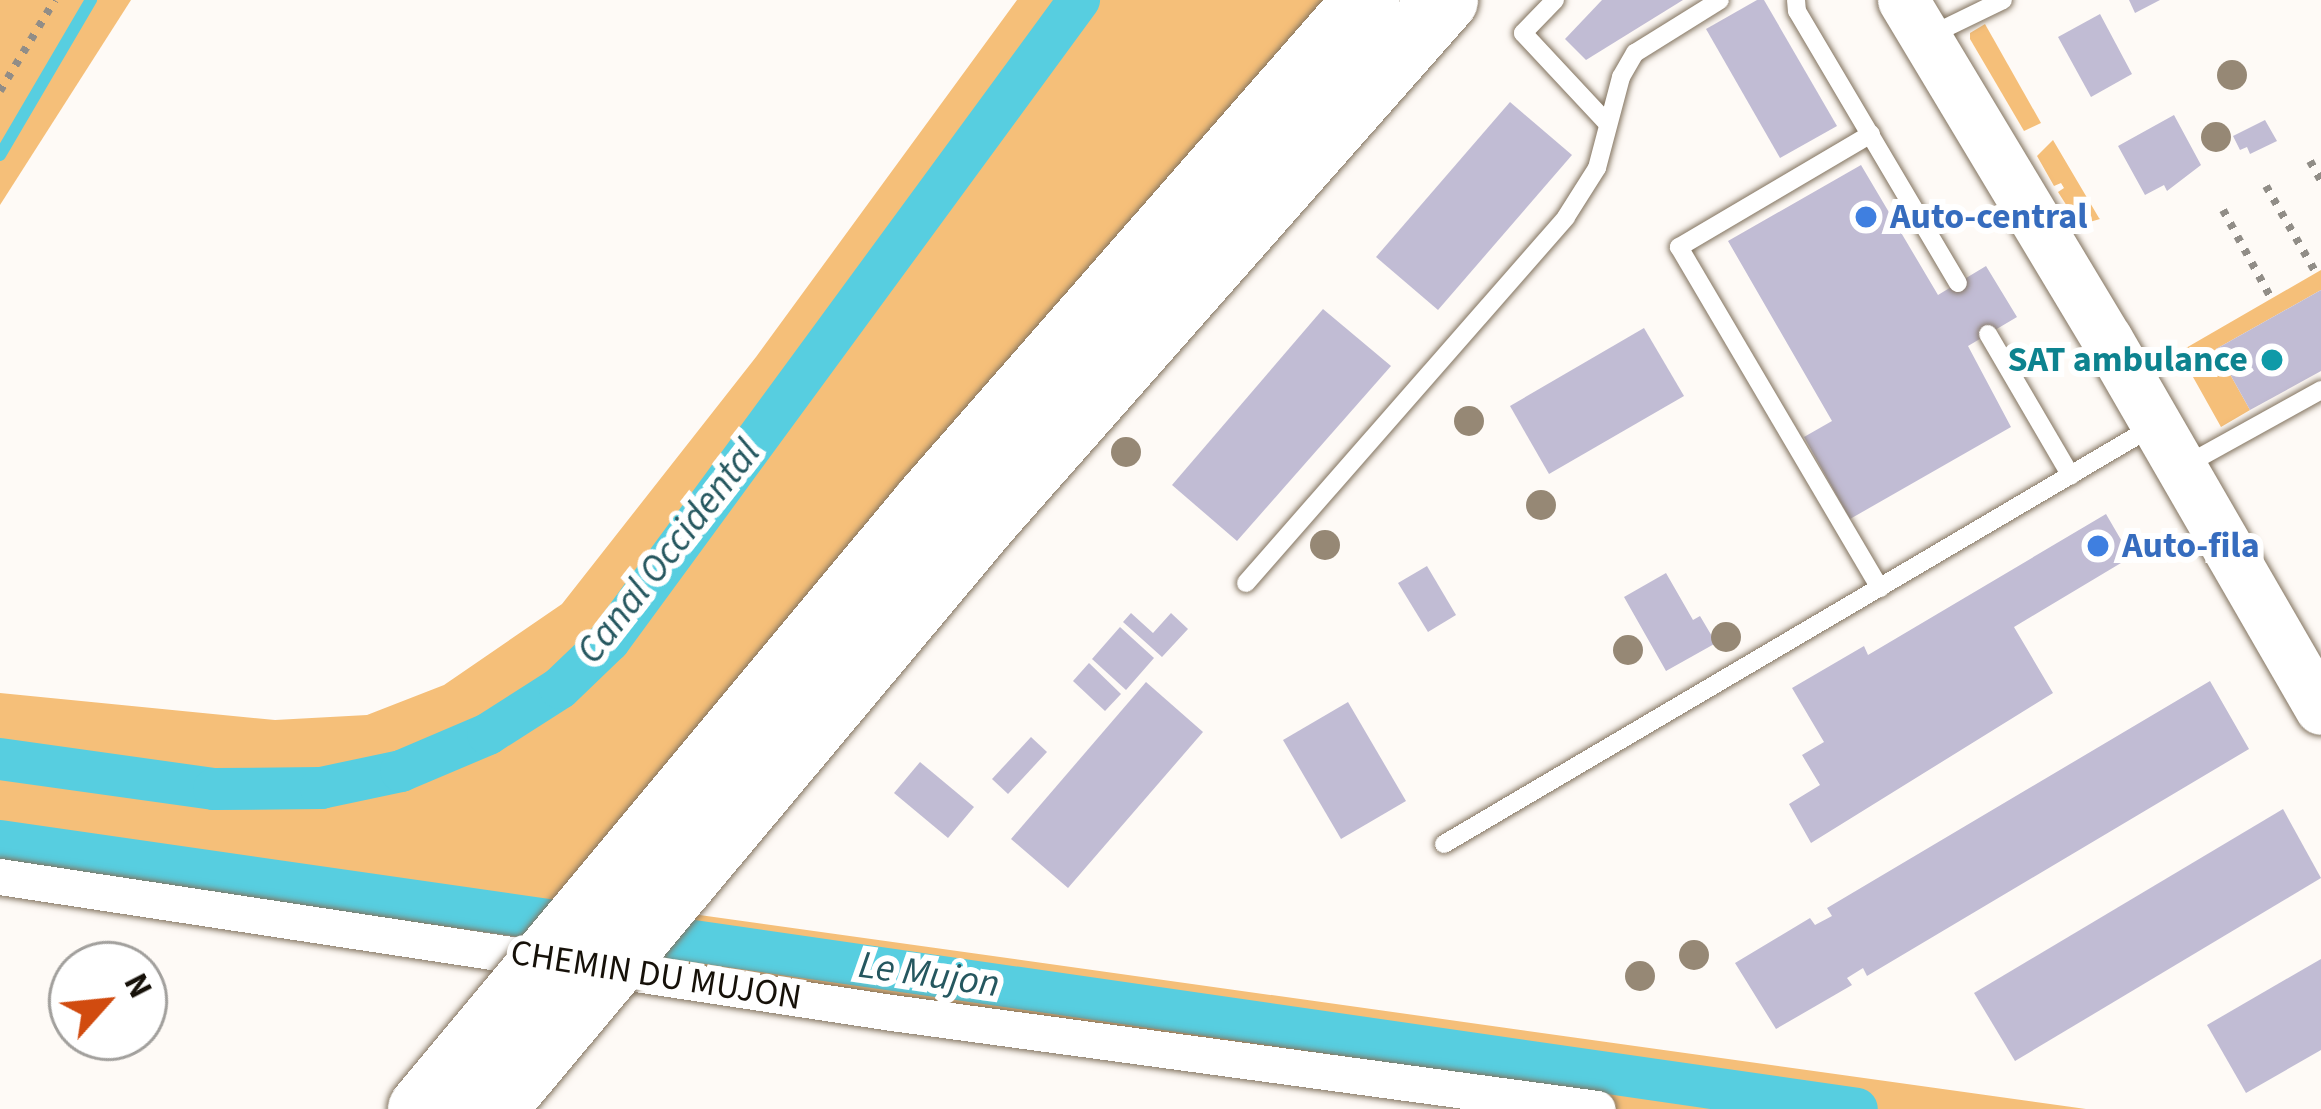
<!DOCTYPE html>
<style>
body{margin:0}
#map{position:relative;width:2321px;height:1109px;overflow:hidden;background:#fefaf6;font-family:"Source Sans 3",sans-serif}
div>[style]{position:absolute}
.green>*{inset:0;background:#f5bf79}
.stream>*{height:12px;margin:-6px;padding:0 6px;transform-origin:6px;border-radius:6px;background:#57cee0}
.canal>*{height:42px;margin:-21px;padding:0 21px;transform-origin:21px;border-radius:21px;background:#57cee0}
.building>*{inset:0;background:#c1bcd4}
.path>*{height:8px;margin-top:-4px;transform-origin:0;background:repeating-linear-gradient(90deg,#918d87 0 6px,transparent 0 15px)}
.roads{filter:drop-shadow(0 0 3px #82735f) drop-shadow(0 0 3px #82735f)}
.service>*{height:18px;margin:-9px;padding:0 9px;transform-origin:9px;border-radius:9px;background:#fff}
.minor>*{height:36px;margin:-18px;padding:0 18px;transform-origin:18px;border-radius:18px;background:#fff}
.secondary>*{height:51px;margin:-25.5px;padding:0 25.5px;transform-origin:25.5px;border-radius:25.5px;background:#fff}
.bridges{filter:drop-shadow(0 0 3px #82735f) drop-shadow(0 0 3px #82735f)}
.motorway-bridge>*{height:66px;margin:-33px;padding:0 33px;transform-origin:33px;border-radius:33px;background:#fff}
.trees>*{width:30px;height:30px;margin:-15px;border-radius:50%;background:#968875}
.dots>*{width:33px;height:33px;translate:-50% -50%;box-sizing:border-box;border:6px solid #fff;border-radius:50%}
span{translate:-50% -50%;white-space:nowrap;text-align:center;line-height:1.15;-webkit-text-stroke:12px #fff;paint-order:stroke}
.shop-label{font-size:36px;color:#366cbe;font-weight:700}
.left{translate:0 -50%;text-align:left}
.culture-label{font-size:36px;color:#0d838f;font-weight:700}
.right{translate:-100% -50%;text-align:right}
.street-label{font-size:36px;color:#161109}
.water-label{font-size:39px;color:#25575f;font-style:italic}
.north{position:absolute;left:48px;top:941px;width:120px;height:120px;box-sizing:border-box;background:#fff;border:3px solid #a2a09d;border-radius:50%;rotate:63deg;font-size:33px;font-weight:700;line-height:48px;text-align:center;color:#161109}
.north::after{content:'';display:block;margin:auto;width:42px;height:54px;background:#d14b0f;clip-path:polygon(50% 0,100% 100%,50% 72%,0 100%)}
</style>
<div id="map">
<div class="green">
<i style="clip-path:polygon(0 0,131px 0,0 205px)"></i>
<i style="clip-path:polygon(1017px 0,1345px 0,592px 900px,2086px 1109px,1597px 1109px,892px 1013px,548px 938px,0 880px,0 693px,275px 720px,367px 715px,444px 685px,562px 604px,756px 357px)"></i>
<i style="clip-path:polygon(1985px 24px,2041px 123px,2024px 131px,1970px 39px,1970px 33px)"></i>
<i style="clip-path:polygon(2053px 140px,2099px 218px,2100px 219px,2079px 225px,2058px 192px,2064px 188px,2061px 183px,2054px 186px,2037px 156px)"></i>
<i style="clip-path:polygon(2321px 270px,2321px 290px,2216px 349px,2250px 410px,2221px 427px,2179px 352px)"></i>
</div>
<div class="stream">
<i style="left:0;top:155px;width:180px;rotate:-59.6deg"></i>
</div>
<div class="canal">
<i style="left:0;top:759px;width:216px;rotate:8deg"></i>
<i style="left:214px;top:789px;width:107px;rotate:-0.5deg"></i>
<i style="left:321px;top:788px;width:82px;rotate:-12deg"></i>
<i style="left:401px;top:771px;width:95px;rotate:-23deg"></i>
<i style="left:488px;top:734px;width:85px;rotate:-32.6deg"></i>
<i style="left:560px;top:688px;width:68px;rotate:-43.8deg"></i>
<i style="left:609px;top:641px;width:795px;rotate:-53.75deg"></i>
<i style="left:0;top:841px;width:1876px;rotate:8.21deg"></i>
</div>
<div class="building">
<i style="clip-path:polygon(1602px 0,1683px 0,1586px 60px,1565px 39px)"></i>
<i style="clip-path:polygon(1757px 0,1764px 0,1837px 126px,1780px 158px,1706px 29px)"></i>
<i style="clip-path:polygon(2129px 0,2160px 0,2135px 13px)"></i>
<i style="clip-path:polygon(2100px 14px,2132px 74px,2091px 97px,2058px 37px)"></i>
<i style="clip-path:polygon(1510px 102px,1572px 155px,1438px 310px,1376px 257px)"></i>
<i style="clip-path:polygon(2174px 115px,2201px 165px,2167px 191px,2164px 185px,2145px 195px,2118px 146px)"></i>
<i style="clip-path:polygon(2265px 120px,2277px 141px,2250px 154px,2247px 147px,2240px 150px,2233px 136px)"></i>
<i style="clip-path:polygon(1861px 165px,1938px 295px,1986px 266px,2017px 317px,1968px 346px,2011px 427px,1850px 519px,1804px 437px,1832px 421px,1728px 241px)"></i>
<i style="clip-path:polygon(2321px 290px,2321px 371px,2250px 410px,2216px 349px)"></i>
<i style="clip-path:polygon(1323px 309px,1391px 366px,1237px 541px,1172px 485px)"></i>
<i style="clip-path:polygon(1644px 328px,1684px 396px,1549px 474px,1510px 406px)"></i>
<i style="clip-path:polygon(2106px 514px,2131px 557px,2014px 627px,2053px 693px,1811px 843px,1789px 804px,1820px 785px,1802px 755px,1824px 742px,1792px 688px,1864px 646px,1868px 655px)"></i>
<i style="clip-path:polygon(1427px 566px,1456px 615px,1428px 632px,1398px 583px)"></i>
<i style="clip-path:polygon(1666px 573px,1693px 620px,1700px 616px,1716px 643px,1666px 671px,1624px 597px)"></i>
<i style="clip-path:polygon(1131px 613px,1153px 633px,1171px 613px,1188px 629px,1162px 657px,1123px 622px)"></i>
<i style="clip-path:polygon(1120px 627px,1154px 658px,1126px 690px,1092px 659px)"></i>
<i style="clip-path:polygon(1089px 663px,1121px 694px,1105px 711px,1073px 681px)"></i>
<i style="clip-path:polygon(2210px 681px,2249px 749px,1867px 976px,1863px 968px,1847px 978px,1852px 985px,1776px 1029px,1735px 963px,1810px 918px,1815px 925px,1832px 916px,1827px 908px)"></i>
<i style="clip-path:polygon(1146px 682px,1203px 732px,1068px 888px,1011px 839px)"></i>
<i style="clip-path:polygon(1348px 702px,1406px 801px,1341px 839px,1283px 740px)"></i>
<i style="clip-path:polygon(1031px 737px,1047px 752px,1008px 794px,992px 779px)"></i>
<i style="clip-path:polygon(920px 762px,974px 807px,948px 838px,894px 793px)"></i>
<i style="clip-path:polygon(2283px 809px,2321px 878px,2015px 1061px,1974px 993px)"></i>
<i style="clip-path:polygon(2321px 959px,2321px 1050px,2246px 1093px,2207px 1025px)"></i>
</div>
<div class="path">
<i style="left:0;top:91px;width:106px;rotate:-58.9deg"></i>
<i style="left:2310px;top:161px;width:23px;rotate:61deg"></i>
<i style="left:2266px;top:186px;width:100px;rotate:60.1deg"></i>
<i style="left:2223px;top:210px;width:100px;rotate:61.4deg"></i>
</div>
<div class="roads">
<div class="service">
<i style="left:1555px;top:0;width:46px;rotate:134.1deg"></i>
<i style="left:1523px;top:33px;width:123px;rotate:47deg"></i>
<i style="left:1796px;top:0;width:11px;rotate:85deg"></i>
<i style="left:1797px;top:11px;width:316px;rotate:59.4deg"></i>
<i style="left:1929px;top:36px;width:82px;rotate:-25.9deg"></i>
<i style="left:1871px;top:134px;width:223px;rotate:149.5deg"></i>
<i style="left:1679px;top:247px;width:396px;rotate:59.5deg"></i>
<i style="left:1988px;top:334px;width:164px;rotate:59.7deg"></i>
<i style="left:2184px;top:466px;width:157px;rotate:-29deg"></i>
<i style="left:1246px;top:583px;width:486px;rotate:-48.8deg"></i>
<i style="left:1566px;top:217px;width:58px;rotate:-57.7deg"></i>
<i style="left:1597px;top:168px;width:94px;rotate:-75.2deg"></i>
<i style="left:1621px;top:77px;width:28px;rotate:-60deg"></i>
<i style="left:1635px;top:53px;width:100px;rotate:-31.9deg"></i>
<i style="left:1444px;top:844px;width:822px;rotate:-30.5deg"></i>
</div>
<div class="minor">
<i style="left:0;top:877px;width:902px;rotate:8.67deg"></i>
<i style="left:892px;top:1013px;width:712px;rotate:7.75deg"></i>
</div>
<div class="secondary">
<i style="left:1903px;top:0;width:396px;rotate:59deg"></i>
<i style="left:2107px;top:339px;width:427px;rotate:60deg"></i>
</div>
</div>
<div class="bridges">
<div class="motorway-bridge">
<i style="left:421px;top:1109px;width:789px;rotate:-50.19deg"></i>
<i style="left:926px;top:503px;width:669px;rotate:-48.76deg"></i>
<i style="left:493px;top:1109px;width:768px;rotate:-50.07deg"></i>
<i style="left:986px;top:520px;width:694px;rotate:-48.57deg"></i>
</div>
</div>
<div class="trees">
<i style="left:2232px;top:75px"></i>
<i style="left:2216px;top:137px"></i>
<i style="left:1469px;top:421px"></i>
<i style="left:1126px;top:452px"></i>
<i style="left:1541px;top:505px"></i>
<i style="left:1325px;top:545px"></i>
<i style="left:1726px;top:637px"></i>
<i style="left:1628px;top:650px"></i>
<i style="left:1694px;top:955px"></i>
<i style="left:1640px;top:976px"></i>
</div>
<div class="dots">
<i style="left:1866px;top:217px;background:#3f7fe0"></i>
<i style="left:2272px;top:360px;background:#0f9aa8"></i>
<i style="left:2098px;top:546px;background:#3f7fe0"></i>
</div>
<div class="shop-label">
<span class="left" style="left:1890px;top:217px">Auto-central</span>
<span class="left" style="left:2122px;top:546px">Auto-fila</span>
</div>
<div class="culture-label">
<span class="right" style="left:2248px;top:360px">SAT ambulance</span>
</div>
<div class="street-label">
<span style="left:656px;top:975px;rotate:9deg">CHEMIN DU MUJON</span>
</div>
<div class="water-label">
<span style="left:669px;top:552px;rotate:-52deg">Canal Occidental</span>
<span style="left:929px;top:975px;rotate:8deg">Le Mujon</span>
</div>
<div class="north">N</div>
</div>
